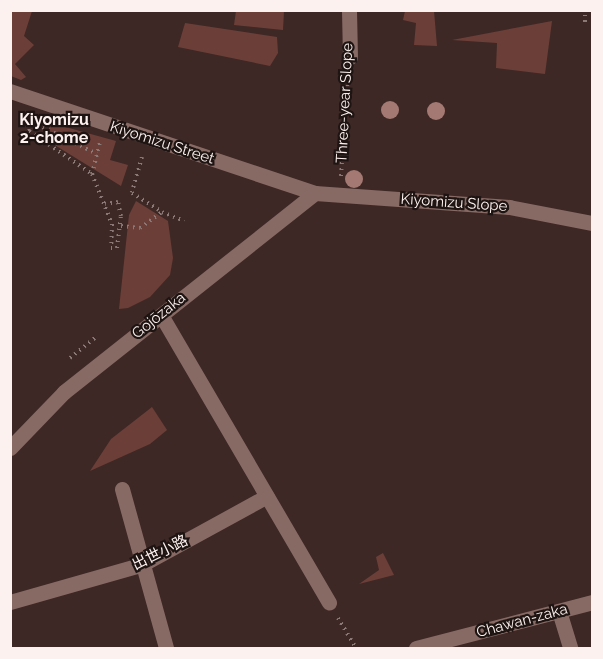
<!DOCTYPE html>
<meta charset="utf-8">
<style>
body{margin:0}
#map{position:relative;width:603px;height:659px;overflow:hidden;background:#3d2825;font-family:Raleway,"Noto Sans JP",sans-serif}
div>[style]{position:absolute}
.green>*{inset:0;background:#6c3e38}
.path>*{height:4px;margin-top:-2px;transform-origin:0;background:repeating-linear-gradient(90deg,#8a7976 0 1.5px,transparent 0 6px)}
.lane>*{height:15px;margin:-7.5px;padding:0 7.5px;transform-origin:7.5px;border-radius:7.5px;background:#886a65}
.street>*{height:15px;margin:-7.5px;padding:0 7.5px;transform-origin:7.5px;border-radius:7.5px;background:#886a65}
.trees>*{width:18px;height:18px;margin:-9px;border-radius:50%;background:#a47973}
span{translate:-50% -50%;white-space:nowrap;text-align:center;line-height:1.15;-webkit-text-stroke:4.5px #1e1412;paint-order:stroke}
.street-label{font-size:15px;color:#fdf1ef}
.neighbourhood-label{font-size:16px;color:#fdf1ef;font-weight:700}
.frame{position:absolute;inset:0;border:12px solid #fdf1ef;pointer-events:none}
</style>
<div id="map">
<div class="green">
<i style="clip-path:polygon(10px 11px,32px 11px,24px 36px,34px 45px,15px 64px,26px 77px,21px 80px,11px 76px)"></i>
<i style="clip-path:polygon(236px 11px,284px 11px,283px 30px,234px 25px)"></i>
<i style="clip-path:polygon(405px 11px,434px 11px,437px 46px,414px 45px,416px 23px,403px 20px)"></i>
<i style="clip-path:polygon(552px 21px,545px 74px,496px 68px,497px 43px,452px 40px)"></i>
<i style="clip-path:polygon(185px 23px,277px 37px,278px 53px,270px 66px,178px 47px)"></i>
<i style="clip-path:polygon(51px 123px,116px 141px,110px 160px,128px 165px,121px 186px,45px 139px)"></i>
<i style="clip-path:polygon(136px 201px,168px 221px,173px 258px,170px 275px,150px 297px,128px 308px,119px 309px,129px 215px)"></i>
<i style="clip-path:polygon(152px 407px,167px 430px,150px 444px,90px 471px,111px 439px)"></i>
<i style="clip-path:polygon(383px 553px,394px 575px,359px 584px,379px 570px,376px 557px)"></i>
</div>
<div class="path">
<i style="left:585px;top:22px;width:12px;rotate:-90deg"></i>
<i style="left:32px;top:122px;width:72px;rotate:26.2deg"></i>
<i style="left:32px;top:124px;width:8px;rotate:113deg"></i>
<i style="left:29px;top:131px;width:76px;rotate:34.3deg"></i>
<i style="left:92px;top:174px;width:54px;rotate:68.2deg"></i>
<i style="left:112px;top:224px;width:24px;rotate:92deg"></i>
<i style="left:111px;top:248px;width:6px"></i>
<i style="left:117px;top:248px;width:32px;rotate:-83deg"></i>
<i style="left:121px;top:216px;width:14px;rotate:-102deg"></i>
<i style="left:118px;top:202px;width:13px;rotate:171deg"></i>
<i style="left:142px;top:157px;width:37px;rotate:106deg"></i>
<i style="left:132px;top:193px;width:36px;rotate:32deg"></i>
<i style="left:92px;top:174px;width:32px;rotate:-76deg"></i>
<i style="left:341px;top:176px;width:100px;rotate:-86deg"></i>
<i style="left:121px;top:226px;width:19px;rotate:6deg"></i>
<i style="left:140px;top:228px;width:27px;rotate:-36deg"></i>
<i style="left:162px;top:212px;width:24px;rotate:22deg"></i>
<i style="left:70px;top:358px;width:35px;rotate:-39deg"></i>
<i style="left:338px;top:618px;width:35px;rotate:59deg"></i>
</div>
<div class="lane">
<i style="left:122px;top:489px;width:165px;rotate:74.5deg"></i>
<i style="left:10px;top:602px;width:138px;rotate:-15.9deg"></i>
<i style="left:143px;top:564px;width:141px;rotate:-28.7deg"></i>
<i style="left:559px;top:611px;width:39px;rotate:73deg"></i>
</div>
<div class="street">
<i style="left:349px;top:10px;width:47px;rotate:88.8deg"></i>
<i style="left:10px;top:91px;width:322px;rotate:18.5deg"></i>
<i style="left:315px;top:193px;width:195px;rotate:4.1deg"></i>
<i style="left:509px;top:207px;width:85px;rotate:10.9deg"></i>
<i style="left:161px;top:315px;width:333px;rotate:59.7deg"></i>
<i style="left:10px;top:448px;width:78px;rotate:-46deg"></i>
<i style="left:64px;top:392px;width:320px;rotate:-38.4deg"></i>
<i style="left:416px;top:648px;width:182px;rotate:-14.6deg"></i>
</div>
<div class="trees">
<i style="left:390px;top:110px"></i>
<i style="left:436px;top:111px"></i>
<i style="left:354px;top:179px"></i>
</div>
<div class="street-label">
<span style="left:345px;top:103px;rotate:-87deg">Three-year Slope</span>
<span style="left:162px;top:143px;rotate:18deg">Kiyomizu Street</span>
<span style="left:454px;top:203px;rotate:4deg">Kiyomizu Slope</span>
<span style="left:159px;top:316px;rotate:-39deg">Gojōzaka</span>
<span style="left:160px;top:553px;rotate:-26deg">出世小路</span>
<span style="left:522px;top:621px;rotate:-15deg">Chawan-zaka</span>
</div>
<div class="neighbourhood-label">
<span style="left:54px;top:129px">Kiyomizu<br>2-chome</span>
</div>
<div class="frame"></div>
</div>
